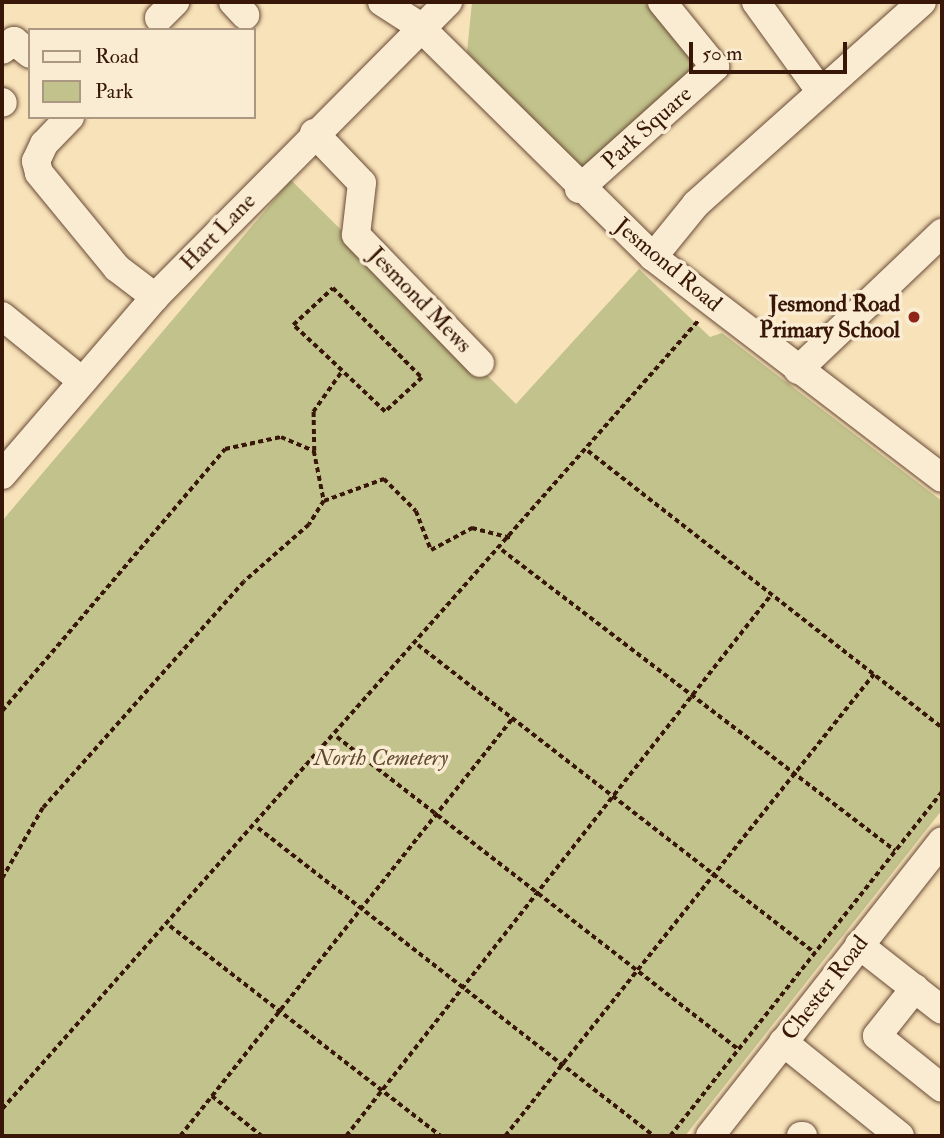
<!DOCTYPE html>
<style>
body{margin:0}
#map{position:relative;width:944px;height:1138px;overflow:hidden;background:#f8e2b9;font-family:"IM FELL Double Pica",serif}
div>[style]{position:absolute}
.green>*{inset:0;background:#c2c28c}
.path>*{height:3.5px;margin-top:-1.75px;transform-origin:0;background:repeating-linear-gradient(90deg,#381709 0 5px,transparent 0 8.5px)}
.roads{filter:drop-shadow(0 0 2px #684a35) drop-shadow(0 0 2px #684a35)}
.minor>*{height:28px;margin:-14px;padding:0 14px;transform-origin:14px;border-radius:14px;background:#faecd2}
.dots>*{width:19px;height:19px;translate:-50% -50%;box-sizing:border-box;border:4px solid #faecd2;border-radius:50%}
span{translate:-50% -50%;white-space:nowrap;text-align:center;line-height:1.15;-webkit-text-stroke:7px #faecd2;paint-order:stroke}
.street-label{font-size:23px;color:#381709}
.poi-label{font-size:23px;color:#381709;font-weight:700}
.right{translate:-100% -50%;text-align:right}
.park-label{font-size:23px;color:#614a30;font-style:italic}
.frame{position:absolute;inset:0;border:4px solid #381709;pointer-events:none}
.legend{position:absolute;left:28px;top:28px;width:228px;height:91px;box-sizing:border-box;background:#faecd2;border:2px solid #ac9782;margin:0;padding:9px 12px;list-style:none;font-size:21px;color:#381709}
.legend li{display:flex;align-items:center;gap:14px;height:35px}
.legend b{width:35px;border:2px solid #ac9782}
.scale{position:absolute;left:689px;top:42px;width:158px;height:32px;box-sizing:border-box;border:4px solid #381709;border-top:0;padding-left:9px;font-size:21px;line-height:24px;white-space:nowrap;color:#381709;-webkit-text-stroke:5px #faecd2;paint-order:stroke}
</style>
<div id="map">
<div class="green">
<i style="clip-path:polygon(472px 2px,644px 2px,698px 68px,582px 174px,467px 52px)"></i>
<i style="clip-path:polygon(291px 180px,516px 404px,639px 269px,710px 337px,722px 333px,942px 501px,942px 810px,685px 1136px,2px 1136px,2px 521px)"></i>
</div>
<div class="path">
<i style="left:314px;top:451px;width:39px;rotate:-91deg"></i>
<i style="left:313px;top:412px;width:50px;rotate:-54.7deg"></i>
<i style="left:342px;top:371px;width:67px;rotate:-136.8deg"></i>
<i style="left:293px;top:325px;width:54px;rotate:-42.8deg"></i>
<i style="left:333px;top:288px;width:127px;rotate:45.3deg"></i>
<i style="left:422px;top:378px;width:50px;rotate:137.4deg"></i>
<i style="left:385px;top:412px;width:59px;rotate:-136.4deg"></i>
<i style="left:588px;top:451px;width:449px;rotate:38deg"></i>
<i style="left:324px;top:501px;width:64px;rotate:-20.1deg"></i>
<i style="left:384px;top:479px;width:45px;rotate:45deg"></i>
<i style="left:416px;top:511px;width:42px;rotate:69deg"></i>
<i style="left:431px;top:550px;width:47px;rotate:-28.2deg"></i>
<i style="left:472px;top:528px;width:40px;rotate:14.4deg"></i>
<i style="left:502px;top:550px;width:495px;rotate:37.4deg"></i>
<i style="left:418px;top:645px;width:502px;rotate:37.8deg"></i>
<i style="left:2px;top:711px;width:344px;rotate:-49.6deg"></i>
<i style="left:225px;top:449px;width:57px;rotate:-12.1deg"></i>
<i style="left:281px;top:437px;width:36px;rotate:23deg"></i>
<i style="left:314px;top:451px;width:51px;rotate:78.7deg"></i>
<i style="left:324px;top:501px;width:28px;rotate:122deg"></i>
<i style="left:309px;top:525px;width:86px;rotate:138.8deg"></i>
<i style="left:244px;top:582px;width:302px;rotate:131.6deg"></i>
<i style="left:43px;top:808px;width:82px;rotate:120deg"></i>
<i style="left:337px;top:737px;width:508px;rotate:37.88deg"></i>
<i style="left:258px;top:828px;width:502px;rotate:37.87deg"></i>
<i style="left:170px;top:926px;width:343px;rotate:37.8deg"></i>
<i style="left:212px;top:1096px;width:64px;rotate:38.7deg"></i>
<i style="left:2px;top:1109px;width:1051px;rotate:-48.55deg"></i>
<i style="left:180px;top:1136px;width:533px;rotate:-51.47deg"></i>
<i style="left:346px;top:1136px;width:688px;rotate:-51.85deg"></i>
<i style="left:505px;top:1136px;width:591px;rotate:-51.39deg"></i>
<i style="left:670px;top:1136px;width:439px;rotate:-51.7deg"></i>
</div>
<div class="roads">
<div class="minor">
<i style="left:233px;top:2px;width:18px;rotate:47deg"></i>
<i style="left:382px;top:2px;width:43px;rotate:32.6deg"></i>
<i style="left:418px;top:25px;width:330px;rotate:44.6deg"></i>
<i style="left:653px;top:257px;width:364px;rotate:37.4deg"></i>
<i style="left:756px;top:2px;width:111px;rotate:54.2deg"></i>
<i style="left:159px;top:18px;width:23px;rotate:-45deg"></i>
<i style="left:2px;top:50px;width:15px;rotate:-37deg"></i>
<i style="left:14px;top:41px;width:21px;rotate:39deg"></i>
<i style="left:2px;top:102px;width:1px;rotate:45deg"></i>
<i style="left:70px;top:117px;width:37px;rotate:134deg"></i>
<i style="left:44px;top:144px;width:19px;rotate:115deg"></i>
<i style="left:36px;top:161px;width:12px;rotate:76deg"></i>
<i style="left:39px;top:173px;width:123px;rotate:50.6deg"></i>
<i style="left:117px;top:268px;width:48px;rotate:37.3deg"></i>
<i style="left:314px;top:133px;width:69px;rotate:46.2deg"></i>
<i style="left:362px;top:183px;width:52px;rotate:96.6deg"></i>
<i style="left:356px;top:235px;width:178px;rotate:45.9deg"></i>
<i style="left:579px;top:189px;width:183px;rotate:-41.9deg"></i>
<i style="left:715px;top:67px;width:84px;rotate:-129.2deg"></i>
<i style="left:653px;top:257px;width:68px;rotate:-50.9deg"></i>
<i style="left:696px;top:204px;width:303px;rotate:-41.8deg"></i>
<i style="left:2px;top:316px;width:103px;rotate:39.1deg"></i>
<i style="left:798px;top:370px;width:199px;rotate:-43.6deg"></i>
<i style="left:2px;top:475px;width:235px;rotate:-49.3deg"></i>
<i style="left:155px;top:297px;width:416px;rotate:-45.2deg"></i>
<i style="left:859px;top:945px;width:105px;rotate:38.1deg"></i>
<i style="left:915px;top:988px;width:61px;rotate:128.4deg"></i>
<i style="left:877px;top:1036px;width:83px;rotate:38.7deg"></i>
<i style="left:783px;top:1042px;width:150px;rotate:38.8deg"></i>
<i style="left:710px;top:1136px;width:375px;rotate:-51.8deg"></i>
<i style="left:801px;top:1136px;width:2px"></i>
</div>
</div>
<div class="dots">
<i style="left:914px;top:317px;background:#8f2418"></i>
</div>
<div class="street-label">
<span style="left:647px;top:128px;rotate:-42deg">Park Square</span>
<span style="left:218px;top:232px;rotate:-46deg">Hart Lane</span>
<span style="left:668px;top:265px;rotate:40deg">Jesmond Road</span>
<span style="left:420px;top:300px;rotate:46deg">Jesmond Mews</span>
<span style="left:825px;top:988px;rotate:-52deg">Chester Road</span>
</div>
<div class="poi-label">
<span class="right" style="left:900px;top:317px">Jesmond Road<br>Primary School</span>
</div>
<div class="park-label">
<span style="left:381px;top:758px">North Cemetery</span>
</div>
<div class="frame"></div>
<ul class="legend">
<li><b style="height:9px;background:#faecd2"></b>Road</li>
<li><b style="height:19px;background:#c2c28c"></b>Park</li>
</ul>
<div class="scale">50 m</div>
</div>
